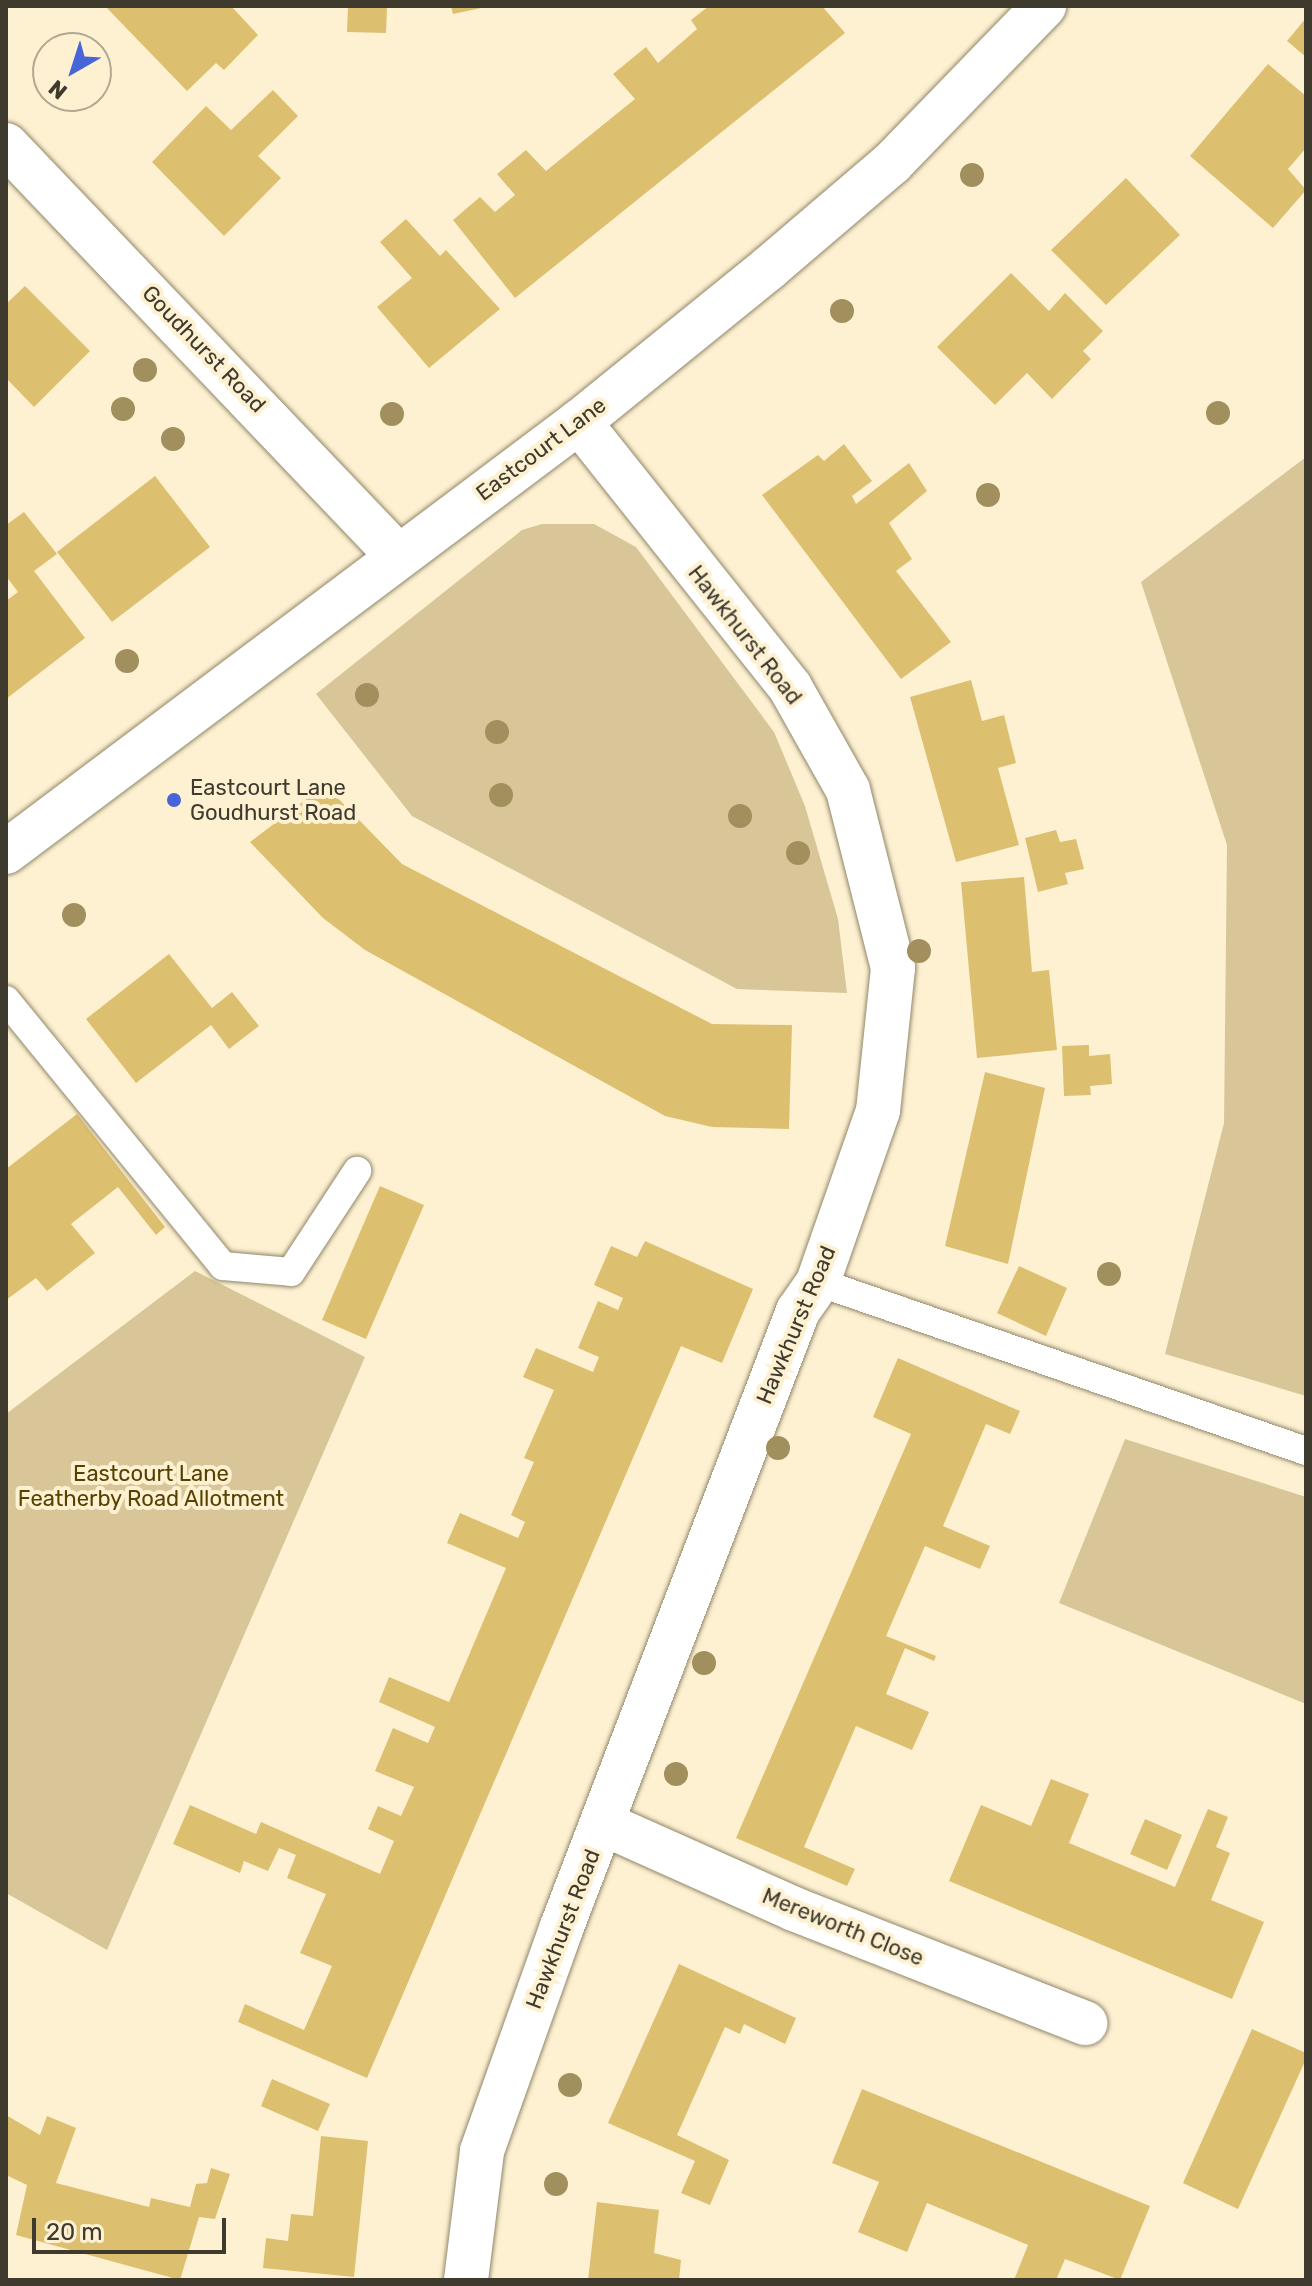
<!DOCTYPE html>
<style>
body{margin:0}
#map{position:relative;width:1312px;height:2286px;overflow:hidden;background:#fdf1d2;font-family:Rubik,sans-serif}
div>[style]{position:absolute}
.green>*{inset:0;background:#d8c698}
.building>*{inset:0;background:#ddbf70}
.roads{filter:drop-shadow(0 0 2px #918669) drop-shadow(0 0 2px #918669)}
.lane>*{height:28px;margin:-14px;padding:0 14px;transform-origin:14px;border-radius:14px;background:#fff}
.street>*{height:44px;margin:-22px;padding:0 22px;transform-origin:22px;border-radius:22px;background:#fff}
.trees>*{width:24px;height:24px;margin:-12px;border-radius:50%;background:#a1905e}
.dots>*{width:22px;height:22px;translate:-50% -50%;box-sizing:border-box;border:4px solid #fdf1d2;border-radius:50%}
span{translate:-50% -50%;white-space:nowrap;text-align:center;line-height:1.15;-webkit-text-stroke:8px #fdf1d2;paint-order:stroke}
.street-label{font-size:22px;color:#3f3a2e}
.poi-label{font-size:22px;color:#3f3a2e}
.left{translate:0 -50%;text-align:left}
.park-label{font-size:22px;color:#564100}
.frame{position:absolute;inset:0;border:8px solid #3f3a2e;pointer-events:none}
.north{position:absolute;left:32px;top:32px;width:80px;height:80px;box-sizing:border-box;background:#fdf1d2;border:2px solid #b1a890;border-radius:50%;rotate:219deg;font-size:22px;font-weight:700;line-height:32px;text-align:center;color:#3f3a2e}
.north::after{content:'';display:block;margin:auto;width:28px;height:36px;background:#4764d8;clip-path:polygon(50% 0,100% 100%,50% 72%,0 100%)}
.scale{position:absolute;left:32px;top:2218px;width:194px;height:36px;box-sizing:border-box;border:4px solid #3f3a2e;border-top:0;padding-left:10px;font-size:24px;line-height:28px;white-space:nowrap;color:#3f3a2e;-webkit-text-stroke:6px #fdf1d2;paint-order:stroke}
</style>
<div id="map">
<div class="green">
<i style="clip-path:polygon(1306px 457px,1306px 1396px,1165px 1354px,1224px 1123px,1227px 845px,1141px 582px)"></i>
<i style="clip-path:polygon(542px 524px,594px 524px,636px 547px,774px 732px,805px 806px,838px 919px,847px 993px,737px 989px,412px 816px,316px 694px,522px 530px)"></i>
<i style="clip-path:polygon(195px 1271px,365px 1357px,107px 1950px,6px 1893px,6px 1414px)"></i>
<i style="clip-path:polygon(1125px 1439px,1306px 1497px,1306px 1704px,1059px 1603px)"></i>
</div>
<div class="building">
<i style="clip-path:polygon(105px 6px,231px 6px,258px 35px,224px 70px,216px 63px,187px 91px)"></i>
<i style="clip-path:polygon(348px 6px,387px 6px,386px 33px,347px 32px)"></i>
<i style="clip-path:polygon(451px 6px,486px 6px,486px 7px,453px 14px)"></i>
<i style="clip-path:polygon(709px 6px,822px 6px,845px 33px,515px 298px,453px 220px,480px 197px,495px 212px,515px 195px,497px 174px,526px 150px,546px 171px,635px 99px,613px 74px,646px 47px,658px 63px,697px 29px,691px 20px)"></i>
<i style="clip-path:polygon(1306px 18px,1306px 57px,1287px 41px)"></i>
<i style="clip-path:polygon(1268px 64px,1306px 96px,1306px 148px,1288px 169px,1306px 190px,1273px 228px,1190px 156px)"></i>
<i style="clip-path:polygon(273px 90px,298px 116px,258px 156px,281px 178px,224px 236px,152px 162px,206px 106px,231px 130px)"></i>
<i style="clip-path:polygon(1126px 178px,1180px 235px,1106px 305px,1051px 250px)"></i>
<i style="clip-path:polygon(406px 219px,440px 256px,446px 250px,500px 309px,429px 368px,377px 307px,412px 278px,380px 242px)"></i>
<i style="clip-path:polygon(1011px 273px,1049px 311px,1065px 293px,1103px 331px,1083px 351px,1091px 359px,1052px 399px,1027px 373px,995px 405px,937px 347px)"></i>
<i style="clip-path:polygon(25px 286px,90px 351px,34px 407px,6px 378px,6px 304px)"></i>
<i style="clip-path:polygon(844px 444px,872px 481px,852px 496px,856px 504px,909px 463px,927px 491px,889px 523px,912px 559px,896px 571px,951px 642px,901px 679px,762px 495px,818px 455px,824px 461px)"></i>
<i style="clip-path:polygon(155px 476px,210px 547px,112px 622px,57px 552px)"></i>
<i style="clip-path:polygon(24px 512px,57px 554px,34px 571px,85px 638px,6px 699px,6px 601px,18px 592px,6px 576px,6px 525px)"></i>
<i style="clip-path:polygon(971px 680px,982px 721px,1004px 715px,1016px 763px,998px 768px,1019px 845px,956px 862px,910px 697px)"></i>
<i style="clip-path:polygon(325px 785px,402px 864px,712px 1024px,792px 1025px,789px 1129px,712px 1127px,665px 1116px,365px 950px,323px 918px,250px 842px)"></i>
<i style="clip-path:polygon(1056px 830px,1060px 842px,1076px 839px,1084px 869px,1065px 873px,1068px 884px,1038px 892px,1025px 838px)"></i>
<i style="clip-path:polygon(1024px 877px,1032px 972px,1049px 970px,1057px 1050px,977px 1058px,961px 882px)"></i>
<i style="clip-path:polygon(169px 954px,212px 1008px,232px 992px,259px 1026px,229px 1049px,211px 1025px,136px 1083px,86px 1019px)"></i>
<i style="clip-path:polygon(1089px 1045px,1089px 1056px,1110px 1054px,1112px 1084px,1090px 1086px,1091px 1095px,1064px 1096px,1062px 1046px)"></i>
<i style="clip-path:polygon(985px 1072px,1045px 1088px,1008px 1264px,945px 1246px)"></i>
<i style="clip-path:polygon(77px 1114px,165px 1227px,156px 1235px,118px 1187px,71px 1224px,95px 1253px,47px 1291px,36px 1278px,6px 1300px,6px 1169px)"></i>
<i style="clip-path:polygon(380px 1186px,424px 1205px,366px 1339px,322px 1320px)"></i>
<i style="clip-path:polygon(645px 1241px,753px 1289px,722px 1363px,681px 1346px,367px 2078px,238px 2022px,245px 2004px,304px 2030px,332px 1966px,300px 1953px,326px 1894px,287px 1878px,296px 1855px,279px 1848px,268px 1871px,244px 1861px,240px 1873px,173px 1844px,190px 1805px,256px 1834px,261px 1822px,380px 1874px,394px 1841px,368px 1829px,378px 1806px,401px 1816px,414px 1787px,375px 1771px,393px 1728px,428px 1743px,435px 1727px,379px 1702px,389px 1677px,449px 1702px,506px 1568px,447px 1543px,460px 1513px,518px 1538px,525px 1522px,511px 1515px,534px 1462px,524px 1458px,554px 1390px,523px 1377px,536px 1348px,593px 1372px,599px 1357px,578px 1348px,598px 1301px,618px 1310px,623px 1298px,594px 1285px,611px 1246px,637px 1257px)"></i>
<i style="clip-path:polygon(1019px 1266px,1067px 1288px,1046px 1336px,997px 1313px)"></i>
<i style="clip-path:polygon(898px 1358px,1020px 1411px,1010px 1434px,986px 1424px,943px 1526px,990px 1546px,980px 1569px,925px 1546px,886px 1636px,936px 1656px,934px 1661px,905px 1648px,886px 1694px,929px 1712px,912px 1750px,856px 1726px,804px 1847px,855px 1869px,847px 1886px,736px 1838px,911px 1434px,873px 1417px)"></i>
<i style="clip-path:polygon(1051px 1779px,1089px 1794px,1069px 1843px,1175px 1887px,1208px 1809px,1228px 1817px,1216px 1847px,1230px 1853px,1211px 1900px,1264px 1922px,1232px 1999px,949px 1881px,981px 1805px,1031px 1826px)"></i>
<i style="clip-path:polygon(1145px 1819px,1182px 1835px,1167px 1870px,1130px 1854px)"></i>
<i style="clip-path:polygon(679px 1964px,796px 2018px,785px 2044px,744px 2024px,740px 2034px,725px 2027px,677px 2135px,729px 2160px,710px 2205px,681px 2193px,695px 2161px,608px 2123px)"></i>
<i style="clip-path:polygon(1252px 2029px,1306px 2053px,1306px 2059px,1238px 2209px,1183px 2183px)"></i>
<i style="clip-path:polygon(272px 2079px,330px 2104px,318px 2131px,261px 2106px)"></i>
<i style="clip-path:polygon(862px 2089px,1150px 2206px,1120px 2280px,1065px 2259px,1056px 2280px,1014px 2280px,1028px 2245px,927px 2203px,907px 2252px,858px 2232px,879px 2182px,832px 2163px)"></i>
<i style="clip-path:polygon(6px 2115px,40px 2135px,47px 2116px,76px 2128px,56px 2183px,149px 2207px,151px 2198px,190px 2207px,196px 2184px,207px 2183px,211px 2168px,230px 2174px,215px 2219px,199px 2217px,180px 2280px,16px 2235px,27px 2185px,6px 2175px)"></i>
<i style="clip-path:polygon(321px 2136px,368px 2141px,354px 2277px,263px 2268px,266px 2238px,288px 2241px,291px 2214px,313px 2216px)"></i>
<i style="clip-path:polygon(597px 2202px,659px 2210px,654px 2253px,681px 2260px,679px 2280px,588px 2280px)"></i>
</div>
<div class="roads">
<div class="lane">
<i style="left:6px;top:1000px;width:343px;rotate:50.8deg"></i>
<i style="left:223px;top:1266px;width:68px;rotate:5deg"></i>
<i style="left:291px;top:1272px;width:121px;rotate:-56.8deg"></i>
<i style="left:818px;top:1282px;width:516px;rotate:19.1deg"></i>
</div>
<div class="street">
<i style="left:6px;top:145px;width:568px;rotate:46.36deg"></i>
<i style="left:6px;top:852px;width:716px;rotate:-36.89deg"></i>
<i style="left:579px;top:422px;width:245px;rotate:-39deg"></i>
<i style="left:769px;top:268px;width:162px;rotate:-40.5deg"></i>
<i style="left:892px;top:163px;width:219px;rotate:-45.9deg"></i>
<i style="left:604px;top:1824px;width:208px;rotate:24.1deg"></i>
<i style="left:794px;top:1909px;width:313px;rotate:21.4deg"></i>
<i style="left:466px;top:2280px;width:130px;rotate:-82.9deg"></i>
<i style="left:482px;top:2151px;width:236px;rotate:-70.4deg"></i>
<i style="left:561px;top:1929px;width:662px;rotate:-69.02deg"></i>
<i style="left:798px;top:1311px;width:35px;rotate:-55deg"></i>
<i style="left:818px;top:1282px;width:181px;rotate:-70.7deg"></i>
<i style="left:878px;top:1111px;width:144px;rotate:-84deg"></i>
<i style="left:893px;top:968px;width:184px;rotate:-104.2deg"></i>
<i style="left:848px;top:790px;width:118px;rotate:-119.4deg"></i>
<i style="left:790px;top:687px;width:339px;rotate:-128.5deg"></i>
</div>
</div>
<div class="trees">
<i style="left:972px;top:175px"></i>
<i style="left:842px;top:311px"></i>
<i style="left:145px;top:370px"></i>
<i style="left:123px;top:409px"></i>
<i style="left:1218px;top:413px"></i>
<i style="left:392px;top:414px"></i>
<i style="left:173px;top:439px"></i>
<i style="left:988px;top:495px"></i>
<i style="left:127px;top:661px"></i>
<i style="left:367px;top:695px"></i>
<i style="left:497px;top:732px"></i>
<i style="left:501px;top:795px"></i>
<i style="left:740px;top:816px"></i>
<i style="left:798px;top:853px"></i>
<i style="left:74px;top:915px"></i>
<i style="left:919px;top:951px"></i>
<i style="left:1109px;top:1274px"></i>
<i style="left:778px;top:1448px"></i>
<i style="left:704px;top:1663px"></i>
<i style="left:676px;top:1774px"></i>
<i style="left:570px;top:2085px"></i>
<i style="left:556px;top:2184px"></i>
</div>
<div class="dots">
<i style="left:174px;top:800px;background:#4764d8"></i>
</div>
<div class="street-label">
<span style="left:204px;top:349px;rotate:46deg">Goudhurst Road</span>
<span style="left:541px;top:449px;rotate:-37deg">Eastcourt Lane</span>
<span style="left:745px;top:635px;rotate:52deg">Hawkhurst Road</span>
<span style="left:796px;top:1325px;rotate:-67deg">Hawkhurst Road</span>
<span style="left:843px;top:1927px;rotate:22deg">Mereworth Close</span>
<span style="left:563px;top:1929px;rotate:-69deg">Hawkhurst Road</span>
</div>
<div class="poi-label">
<span class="left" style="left:190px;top:800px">Eastcourt Lane<br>Goudhurst Road</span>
</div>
<div class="park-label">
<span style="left:151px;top:1486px">Eastcourt Lane<br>Featherby Road Allotment</span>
</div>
<div class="frame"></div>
<div class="north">N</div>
<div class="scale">20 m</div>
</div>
